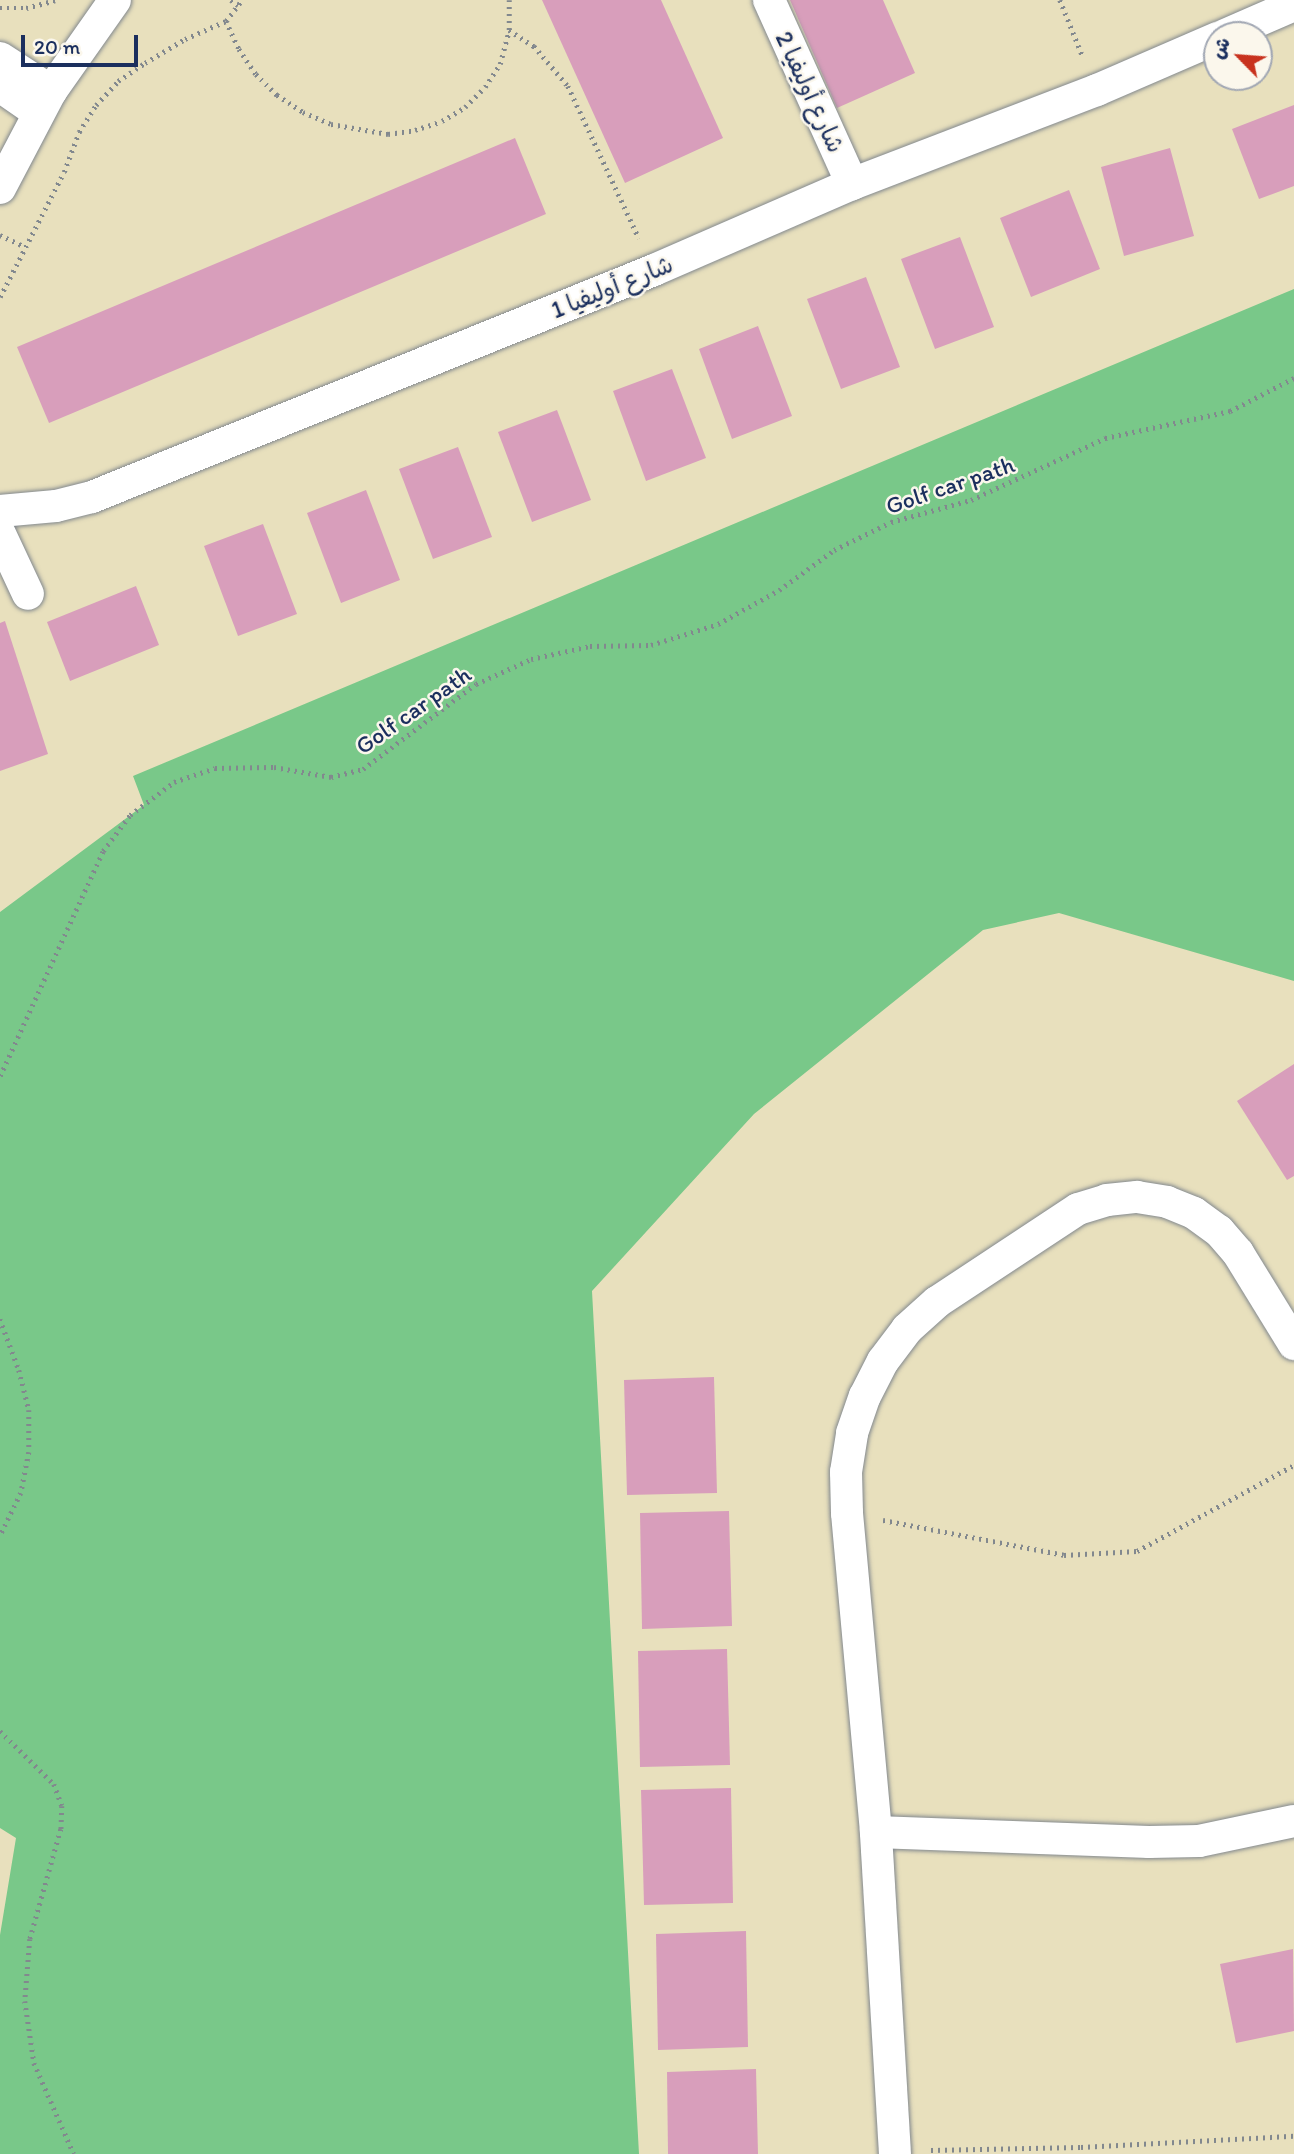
<!DOCTYPE html>
<meta charset="utf-8">
<style>
body{margin:0}
#map{position:relative;width:1294px;height:2154px;overflow:hidden;background:#e8e0bd;font-family:Itim,"Playpen Sans Arabic",sans-serif}
div>[style]{position:absolute}
.green>*{inset:0;background:#79c889}
.building>*{inset:0;background:#d89ebb}
.path>*{height:4.5px;margin-top:-2.25px;transform-origin:0;background:repeating-linear-gradient(90deg,#82888e 0 2px,transparent 0 7px)}
.roads{filter:drop-shadow(0 0 2px #82888e) drop-shadow(0 0 2px #82888e)}
.street>*{height:32px;margin:-16px;padding:0 16px;transform-origin:16px;border-radius:16px;background:#fff}
span{translate:-50% -50%;white-space:nowrap;text-align:center;line-height:1.15;-webkit-text-stroke:5px #fbf7ec;paint-order:stroke}
.street-label{font-size:24px;color:#1b2f5e}
.north{position:absolute;left:1203px;top:21px;width:70px;height:70px;box-sizing:border-box;background:#fbf7ec;border:2px solid #a1a7b3;border-radius:50%;rotate:295deg;font-size:19px;font-weight:700;line-height:28px;text-align:center;color:#1b2f5e}
.north::after{content:'';display:block;margin:auto;width:24px;height:32px;background:#c8321e;clip-path:polygon(50% 0,100% 100%,50% 72%,0 100%)}
.scale{position:absolute;left:21px;top:35px;width:117px;height:32px;box-sizing:border-box;border:4px solid #1b2f5e;border-top:0;padding-left:9px;font-size:21px;line-height:24px;white-space:nowrap;color:#1b2f5e;-webkit-text-stroke:5px #fbf7ec;paint-order:stroke}
</style>
<div id="map">
<div class="green">
<i style="clip-path:polygon(1294px 289px,1294px 981px,1059px 913px,983px 930px,754px 1114px,592px 1291px,639px 2154px,0 2154px,0 1935px,16px 1838px,0 1828px,0 912px,144px 805px,133px 776px)"></i>
</div>
<div class="building">
<i style="clip-path:polygon(542px 0,661px 0,723px 138px,625px 183px)"></i>
<i style="clip-path:polygon(790px 0,883px 0,915px 73px,837px 108px)"></i>
<i style="clip-path:polygon(1294px 105px,1294px 186px,1259px 199px,1232px 129px)"></i>
<i style="clip-path:polygon(515px 138px,546px 214px,49px 423px,17px 347px)"></i>
<i style="clip-path:polygon(1170px 148px,1194px 236px,1124px 256px,1101px 167px)"></i>
<i style="clip-path:polygon(1069px 190px,1100px 269px,1031px 297px,1000px 218px)"></i>
<i style="clip-path:polygon(960px 237px,994px 327px,935px 349px,901px 259px)"></i>
<i style="clip-path:polygon(866px 277px,900px 367px,841px 389px,807px 299px)"></i>
<i style="clip-path:polygon(758px 326px,792px 416px,732px 439px,699px 349px)"></i>
<i style="clip-path:polygon(672px 369px,706px 458px,646px 481px,613px 391px)"></i>
<i style="clip-path:polygon(557px 410px,591px 500px,532px 522px,498px 432px)"></i>
<i style="clip-path:polygon(458px 447px,492px 537px,433px 559px,399px 469px)"></i>
<i style="clip-path:polygon(366px 490px,400px 580px,341px 603px,307px 513px)"></i>
<i style="clip-path:polygon(263px 524px,297px 614px,238px 636px,204px 546px)"></i>
<i style="clip-path:polygon(136px 586px,159px 645px,70px 681px,47px 622px)"></i>
<i style="clip-path:polygon(5px 621px,48px 754px,0 771px,0 623px)"></i>
<i style="clip-path:polygon(1294px 1064px,1294px 1176px,1287px 1180px,1237px 1101px)"></i>
<i style="clip-path:polygon(714px 1377px,717px 1493px,627px 1495px,624px 1380px)"></i>
<i style="clip-path:polygon(729px 1511px,732px 1626px,642px 1629px,640px 1513px)"></i>
<i style="clip-path:polygon(727px 1649px,730px 1765px,640px 1767px,638px 1651px)"></i>
<i style="clip-path:polygon(731px 1788px,733px 1903px,644px 1905px,641px 1790px)"></i>
<i style="clip-path:polygon(746px 1931px,748px 2047px,658px 2050px,656px 1934px)"></i>
<i style="clip-path:polygon(1293px 1949px,1294px 2031px,1236px 2043px,1220px 1964px)"></i>
<i style="clip-path:polygon(756px 2069px,758px 2154px,668px 2154px,667px 2072px)"></i>
</div>
<div class="path">
<i style="left:231px;top:0;width:9px;rotate:36deg"></i>
<i style="left:1060px;top:0;width:61px;rotate:68deg"></i>
<i style="left:0;top:8px;width:26px"></i>
<i style="left:26px;top:8px;width:30px;rotate:-15deg"></i>
<i style="left:226px;top:21px;width:31px;rotate:65deg"></i>
<i style="left:239px;top:49px;width:30px;rotate:56deg"></i>
<i style="left:256px;top:74px;width:30px;rotate:45deg"></i>
<i style="left:277px;top:95px;width:31px;rotate:33deg"></i>
<i style="left:303px;top:112px;width:30px;rotate:23deg"></i>
<i style="left:331px;top:124px;width:58px;rotate:10deg"></i>
<i style="left:388px;top:134px;width:27px;rotate:-8deg"></i>
<i style="left:415px;top:130px;width:28px;rotate:-18deg"></i>
<i style="left:442px;top:121px;width:27px;rotate:-31deg"></i>
<i style="left:465px;top:107px;width:28px;rotate:-45deg"></i>
<i style="left:485px;top:87px;width:27px;rotate:-57deg"></i>
<i style="left:500px;top:64px;width:35px;rotate:-75deg"></i>
<i style="left:509px;top:30px;width:30px;rotate:-90deg"></i>
<i style="left:509px;top:30px;width:30px;rotate:33deg"></i>
<i style="left:534px;top:46px;width:52px;rotate:49.6deg"></i>
<i style="left:568px;top:86px;width:168px;rotate:65deg"></i>
<i style="left:0;top:235px;width:26px;rotate:25deg"></i>
<i style="left:0;top:297px;width:140px;rotate:-62.9deg"></i>
<i style="left:64px;top:172px;width:43px;rotate:-69.4deg"></i>
<i style="left:79px;top:132px;width:32px;rotate:-58deg"></i>
<i style="left:96px;top:105px;width:33px;rotate:-47deg"></i>
<i style="left:118px;top:81px;width:32px;rotate:-34deg"></i>
<i style="left:145px;top:63px;width:47px;rotate:-31deg"></i>
<i style="left:185px;top:39px;width:45px;rotate:-23.7deg"></i>
<i style="left:226px;top:21px;width:26px;rotate:-53deg"></i>
<i style="left:0;top:1076px;width:247px;rotate:-65.4deg"></i>
<i style="left:103px;top:851px;width:45px;rotate:-53.1deg"></i>
<i style="left:130px;top:815px;width:55px;rotate:-36.9deg"></i>
<i style="left:174px;top:782px;width:43px;rotate:-18.9deg"></i>
<i style="left:215px;top:768px;width:59px;rotate:-1deg"></i>
<i style="left:274px;top:767px;width:58px;rotate:10deg"></i>
<i style="left:331px;top:777px;width:33px;rotate:-14deg"></i>
<i style="left:363px;top:769px;width:141px;rotate:-37deg"></i>
<i style="left:476px;top:684px;width:60px;rotate:-24.4deg"></i>
<i style="left:531px;top:659px;width:60px;rotate:-12.4deg"></i>
<i style="left:590px;top:646px;width:61px;rotate:-0.9deg"></i>
<i style="left:651px;top:645px;width:70px;rotate:-17.4deg"></i>
<i style="left:718px;top:624px;width:70px;rotate:-29.1deg"></i>
<i style="left:779px;top:590px;width:68px;rotate:-36deg"></i>
<i style="left:834px;top:550px;width:64px;rotate:-26.2deg"></i>
<i style="left:891px;top:522px;width:83px;rotate:-15.4deg"></i>
<i style="left:971px;top:500px;width:148px;rotate:-24.8deg"></i>
<i style="left:1105px;top:438px;width:128px;rotate:-12.2deg"></i>
<i style="left:1230px;top:411px;width:72px;rotate:-27.3deg"></i>
<i style="left:0;top:1319px;width:54px;rotate:69.6deg"></i>
<i style="left:19px;top:1370px;width:41px;rotate:76deg"></i>
<i style="left:29px;top:1410px;width:42px;rotate:90deg"></i>
<i style="left:29px;top:1452px;width:42px;rotate:101deg"></i>
<i style="left:21px;top:1493px;width:48px;rotate:116deg"></i>
<i style="left:883px;top:1520px;width:184px;rotate:10.9deg"></i>
<i style="left:1064px;top:1555px;width:73px;rotate:-3.1deg"></i>
<i style="left:1137px;top:1551px;width:179px;rotate:-28.7deg"></i>
<i style="left:0;top:1731px;width:76px;rotate:44.5deg"></i>
<i style="left:54px;top:1784px;width:23px;rotate:70deg"></i>
<i style="left:62px;top:1806px;width:23px;rotate:92deg"></i>
<i style="left:61px;top:1829px;width:114px;rotate:105.7deg"></i>
<i style="left:30px;top:1939px;width:62px;rotate:94.6deg"></i>
<i style="left:25px;top:2001px;width:63px;rotate:81.7deg"></i>
<i style="left:34px;top:2063px;width:99px;rotate:66.3deg"></i>
<i style="left:931px;top:2150px;width:150px;rotate:-1.1deg"></i>
<i style="left:1081px;top:2147px;width:213px;rotate:-3deg"></i>
</div>
<div class="roads">
<div class="street">
<i style="left:769px;top:0;width:202px;rotate:65.7deg"></i>
<i style="left:1225px;top:35px;width:75px;rotate:-23.5deg"></i>
<i style="left:0;top:58px;width:61px;rotate:32.9deg"></i>
<i style="left:0;top:86px;width:47px;rotate:34.7deg"></i>
<i style="left:0;top:188px;width:110px;rotate:-62.3deg"></i>
<i style="left:51px;top:91px;width:111px;rotate:-54.9deg"></i>
<i style="left:0;top:511px;width:56px;rotate:-5.1deg"></i>
<i style="left:56px;top:506px;width:37px;rotate:-14deg"></i>
<i style="left:92px;top:497px;width:606px;rotate:-21.99deg"></i>
<i style="left:654px;top:270px;width:216px;rotate:-23.5deg"></i>
<i style="left:852px;top:184px;width:262px;rotate:-21deg"></i>
<i style="left:1097px;top:90px;width:131px;rotate:-23.4deg"></i>
<i style="left:0;top:534px;width:66px;rotate:65deg"></i>
<i style="left:876px;top:1832px;width:273px;rotate:2.1deg"></i>
<i style="left:1149px;top:1842px;width:50px;rotate:-1.1deg"></i>
<i style="left:1199px;top:1841px;width:97px;rotate:-11.9deg"></i>
<i style="left:895px;top:2154px;width:323px;rotate:-93.4deg"></i>
<i style="left:876px;top:1832px;width:320px;rotate:-95.2deg"></i>
<i style="left:847px;top:1513px;width:41px;rotate:-91.4deg"></i>
<i style="left:846px;top:1472px;width:39px;rotate:-81deg"></i>
<i style="left:852px;top:1433px;width:39px;rotate:-71deg"></i>
<i style="left:865px;top:1396px;width:39px;rotate:-63deg"></i>
<i style="left:883px;top:1361px;width:40px;rotate:-53deg"></i>
<i style="left:907px;top:1329px;width:40px;rotate:-42deg"></i>
<i style="left:937px;top:1302px;width:169px;rotate:-33.4deg"></i>
<i style="left:1078px;top:1209px;width:30px;rotate:-17deg"></i>
<i style="left:1107px;top:1200px;width:30px;rotate:-6deg"></i>
<i style="left:1137px;top:1197px;width:30px;rotate:9deg"></i>
<i style="left:1167px;top:1202px;width:29px;rotate:22deg"></i>
<i style="left:1194px;top:1213px;width:31px;rotate:36deg"></i>
<i style="left:1219px;top:1231px;width:29px;rotate:49deg"></i>
<i style="left:1238px;top:1253px;width:107px;rotate:58.4deg"></i>
</div>
</div>
<div class="street-label">
<span style="left:810px;top:92px;rotate:65deg">شارع أوليفيا 2</span>
<span style="left:612px;top:287px;rotate:-22deg">شارع أوليفيا 1</span>
<span style="left:950px;top:485px;rotate:-19deg">Golf car path</span>
<span style="left:413px;top:710px;rotate:-35deg">Golf car path</span>
</div>
<div class="north">ش</div>
<div class="scale">20 m</div>
</div>
